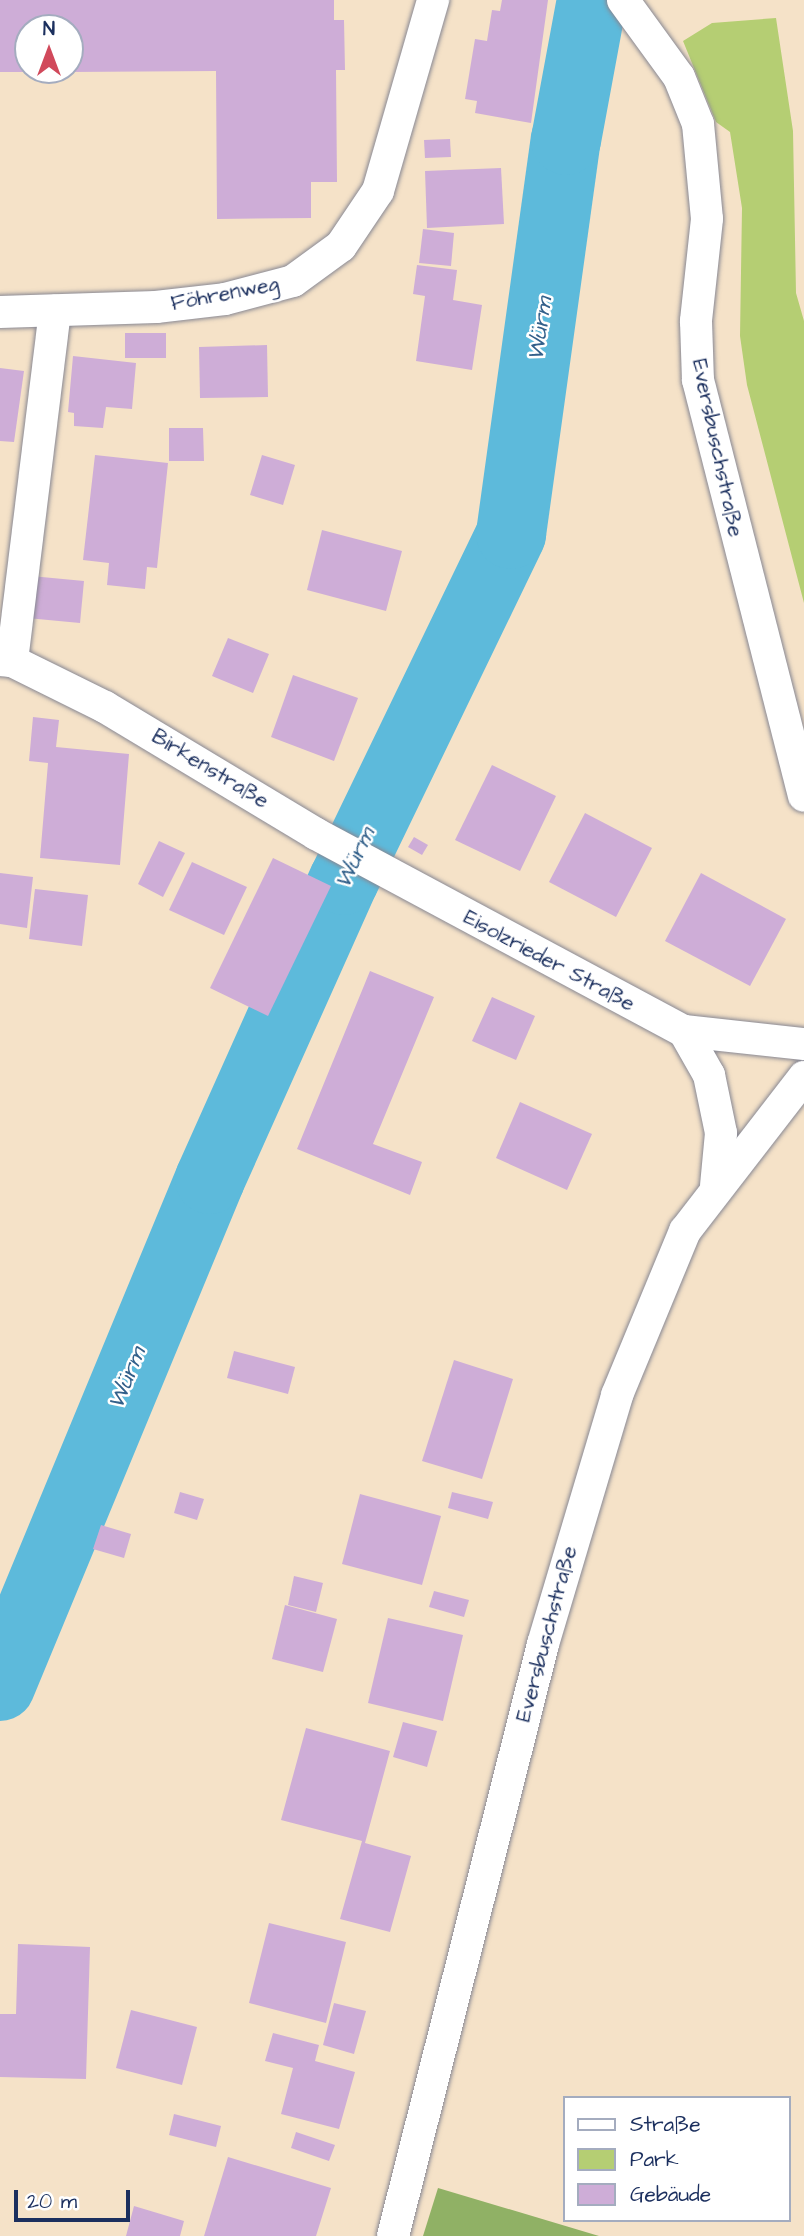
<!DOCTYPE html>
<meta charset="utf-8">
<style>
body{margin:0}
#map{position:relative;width:804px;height:2236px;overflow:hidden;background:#f5e2c8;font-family:"Architects Daughter",sans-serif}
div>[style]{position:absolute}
.green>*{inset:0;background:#b5ce73}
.forest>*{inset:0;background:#90b165}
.river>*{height:70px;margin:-35px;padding:0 35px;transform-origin:35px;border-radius:35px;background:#5dbadb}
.building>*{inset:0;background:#ceadd7}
.roads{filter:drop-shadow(0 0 2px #888893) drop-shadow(0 0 2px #888893)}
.minor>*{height:32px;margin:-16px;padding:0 16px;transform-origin:16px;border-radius:16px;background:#fff}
span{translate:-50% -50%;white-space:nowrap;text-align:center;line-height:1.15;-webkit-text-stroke:5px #fff;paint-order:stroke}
.street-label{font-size:21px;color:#1b2f5e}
.water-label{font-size:23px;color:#32608a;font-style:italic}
.legend{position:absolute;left:563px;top:2096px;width:228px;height:126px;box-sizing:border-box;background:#fff;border:2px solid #a4acbf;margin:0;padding:9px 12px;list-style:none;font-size:21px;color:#1b2f5e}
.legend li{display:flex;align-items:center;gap:14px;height:35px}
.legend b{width:35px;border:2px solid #a4acbf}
.north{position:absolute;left:14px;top:14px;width:70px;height:70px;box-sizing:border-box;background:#fff;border:2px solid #a4acbf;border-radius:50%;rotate:0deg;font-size:19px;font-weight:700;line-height:28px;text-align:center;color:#1b2f5e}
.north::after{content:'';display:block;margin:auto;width:24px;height:32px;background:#d1495b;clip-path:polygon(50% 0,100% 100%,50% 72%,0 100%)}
.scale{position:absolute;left:14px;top:2190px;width:116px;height:32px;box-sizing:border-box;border:4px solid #1b2f5e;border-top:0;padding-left:9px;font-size:21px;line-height:24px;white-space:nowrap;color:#1b2f5e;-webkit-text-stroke:5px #fff;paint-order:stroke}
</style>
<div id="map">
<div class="green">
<i style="clip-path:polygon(776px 18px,793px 131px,796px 293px,804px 321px,804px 603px,747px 385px,740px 336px,742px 208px,730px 132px,716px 122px,683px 41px,712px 23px)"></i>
</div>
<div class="forest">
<i style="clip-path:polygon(438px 2188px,599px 2236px,423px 2236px)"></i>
</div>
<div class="river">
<i style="left:0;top:1686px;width:549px;rotate:-67.5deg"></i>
<i style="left:210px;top:1179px;width:328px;rotate:-65.9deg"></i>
<i style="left:344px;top:880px;width:384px;rotate:-64.2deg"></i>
<i style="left:511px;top:534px;width:398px;rotate:-82.1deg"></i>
<i style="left:566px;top:140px;width:142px;rotate:-79.5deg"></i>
</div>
<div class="building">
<i style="clip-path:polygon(0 0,334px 0,334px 20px,344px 20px,345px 70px,336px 70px,337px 182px,311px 182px,311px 218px,217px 219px,216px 71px,70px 72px,70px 28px,28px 28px,28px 72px,0 72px)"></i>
<i style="clip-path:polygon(502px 0,548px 0,531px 123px,475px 113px,477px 101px,465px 99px,475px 39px,487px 41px,492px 10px,500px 11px)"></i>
<i style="clip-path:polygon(450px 139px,451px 157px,425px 158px,424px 140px)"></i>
<i style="clip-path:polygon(501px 168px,504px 224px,427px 228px,425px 171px)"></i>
<i style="clip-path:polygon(423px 229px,454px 233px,451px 266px,419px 263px)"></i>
<i style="clip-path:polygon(417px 265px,457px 270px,453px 300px,482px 305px,472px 370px,416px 361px,425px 296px,413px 294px)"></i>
<i style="clip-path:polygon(125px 333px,166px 333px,166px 358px,125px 358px)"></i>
<i style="clip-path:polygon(267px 345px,268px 397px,200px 398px,199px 347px)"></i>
<i style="clip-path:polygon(73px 356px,136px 363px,132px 409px,106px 407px,103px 428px,74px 426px,74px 413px,68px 412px)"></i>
<i style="clip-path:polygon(0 368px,24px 371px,14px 442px,0 441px)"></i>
<i style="clip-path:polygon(169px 428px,203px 428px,204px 461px,169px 461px)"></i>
<i style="clip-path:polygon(95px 455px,168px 463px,157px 568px,147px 567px,145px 589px,107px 585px,109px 563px,83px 560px)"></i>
<i style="clip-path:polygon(262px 455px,295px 465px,283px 505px,250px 495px)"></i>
<i style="clip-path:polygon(322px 530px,402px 551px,386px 611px,307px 590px)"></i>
<i style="clip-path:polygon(31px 576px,84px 581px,80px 623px,27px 618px)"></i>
<i style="clip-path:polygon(228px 638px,269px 654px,253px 693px,212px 676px)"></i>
<i style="clip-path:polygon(293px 675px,358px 698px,334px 761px,271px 737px)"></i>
<i style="clip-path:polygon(33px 717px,59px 720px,56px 747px,129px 754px,120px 865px,40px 858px,48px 763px,29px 761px)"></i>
<i style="clip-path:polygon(492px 765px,556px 796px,520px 871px,455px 840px)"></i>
<i style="clip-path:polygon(585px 813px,652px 848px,616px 917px,549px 882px)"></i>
<i style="clip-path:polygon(414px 837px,428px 845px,422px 855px,408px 847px)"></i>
<i style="clip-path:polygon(159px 841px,185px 853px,163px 897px,138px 884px)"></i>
<i style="clip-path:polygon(273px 858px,331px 886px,268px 1016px,210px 988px)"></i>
<i style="clip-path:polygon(192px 862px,247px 887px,224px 935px,169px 910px)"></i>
<i style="clip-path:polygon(0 873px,33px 877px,27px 928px,0 924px)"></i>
<i style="clip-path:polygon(701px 873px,786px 919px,750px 986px,665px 941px)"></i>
<i style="clip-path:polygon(35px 889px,88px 895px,82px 946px,29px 939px)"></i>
<i style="clip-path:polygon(370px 971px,434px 997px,373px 1144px,422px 1162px,410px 1195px,297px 1149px)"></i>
<i style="clip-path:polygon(492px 997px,535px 1016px,516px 1060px,472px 1041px)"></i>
<i style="clip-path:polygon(520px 1102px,592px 1134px,567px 1190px,496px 1158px)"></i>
<i style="clip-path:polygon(234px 1351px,295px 1367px,288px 1394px,227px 1378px)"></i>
<i style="clip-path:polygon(454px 1360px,513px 1379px,482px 1479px,422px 1461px)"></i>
<i style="clip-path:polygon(180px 1492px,204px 1499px,197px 1520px,174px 1513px)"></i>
<i style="clip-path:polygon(452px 1492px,493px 1502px,488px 1519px,448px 1508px)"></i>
<i style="clip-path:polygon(360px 1494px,441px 1516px,422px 1585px,342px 1564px)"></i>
<i style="clip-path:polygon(101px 1525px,131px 1534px,124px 1558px,93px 1549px)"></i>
<i style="clip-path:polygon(294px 1576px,323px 1583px,316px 1612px,288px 1605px)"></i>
<i style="clip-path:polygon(434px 1591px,469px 1600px,464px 1617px,429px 1607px)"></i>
<i style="clip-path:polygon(285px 1605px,337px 1619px,323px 1672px,272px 1659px)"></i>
<i style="clip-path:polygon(388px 1618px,463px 1635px,443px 1721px,368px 1703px)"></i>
<i style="clip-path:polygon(403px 1722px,437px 1731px,427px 1767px,393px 1757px)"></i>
<i style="clip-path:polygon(306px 1728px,390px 1751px,365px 1843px,411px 1856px,390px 1932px,340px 1919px,362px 1841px,281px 1820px)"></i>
<i style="clip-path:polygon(269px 1923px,346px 1942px,326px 2023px,249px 2003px)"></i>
<i style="clip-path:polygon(18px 1944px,90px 1947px,86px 2079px,0 2077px,0 2014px,16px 2014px)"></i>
<i style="clip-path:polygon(334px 2003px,366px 2011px,354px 2054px,323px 2045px)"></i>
<i style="clip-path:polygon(131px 2010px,197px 2027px,182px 2085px,116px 2068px)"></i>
<i style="clip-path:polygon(273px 2033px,319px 2045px,315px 2061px,355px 2072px,339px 2129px,281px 2114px,293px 2068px,265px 2061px)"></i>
<i style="clip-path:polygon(174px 2114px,221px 2126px,216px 2147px,169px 2135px)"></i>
<i style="clip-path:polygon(296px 2132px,335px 2145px,329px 2161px,291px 2148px)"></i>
<i style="clip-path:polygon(228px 2157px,331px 2188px,316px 2236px,204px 2236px)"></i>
<i style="clip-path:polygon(134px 2206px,184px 2221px,180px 2236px,126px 2236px)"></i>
</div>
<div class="roads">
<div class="minor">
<i style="left:623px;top:0;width:95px;rotate:54deg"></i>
<i style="left:679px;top:77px;width:51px;rotate:68deg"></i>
<i style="left:698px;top:124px;width:95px;rotate:84.6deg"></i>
<i style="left:707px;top:219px;width:103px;rotate:96.2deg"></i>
<i style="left:696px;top:321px;width:59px;rotate:88.1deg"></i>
<i style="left:698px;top:380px;width:429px;rotate:75.7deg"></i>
<i style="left:0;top:312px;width:156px;rotate:-1.8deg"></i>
<i style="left:156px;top:307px;width:69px;rotate:-6.6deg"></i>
<i style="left:225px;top:299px;width:70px;rotate:-14.8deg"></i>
<i style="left:293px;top:281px;width:59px;rotate:-36.1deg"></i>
<i style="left:341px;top:246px;width:66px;rotate:-56.1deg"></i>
<i style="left:378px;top:191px;width:199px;rotate:-73.9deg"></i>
<i style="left:0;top:660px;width:12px;rotate:5deg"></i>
<i style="left:12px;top:661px;width:104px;rotate:26.3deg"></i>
<i style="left:105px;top:707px;width:246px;rotate:31deg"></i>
<i style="left:316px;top:834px;width:417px;rotate:28.2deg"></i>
<i style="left:684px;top:1031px;width:121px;rotate:6.2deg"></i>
<i style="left:12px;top:661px;width:353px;rotate:-83deg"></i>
<i style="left:684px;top:1031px;width:51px;rotate:60.4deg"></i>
<i style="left:709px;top:1075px;width:59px;rotate:78.3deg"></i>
<i style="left:721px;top:1133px;width:53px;rotate:95.4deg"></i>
<i style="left:393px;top:2236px;width:611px;rotate:-75.78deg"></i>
<i style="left:543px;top:1644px;width:260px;rotate:-73.4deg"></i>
<i style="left:617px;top:1395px;width:178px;rotate:-67.5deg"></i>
<i style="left:685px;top:1231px;width:195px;rotate:-52.3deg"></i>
</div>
</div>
<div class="street-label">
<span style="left:225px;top:294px;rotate:-11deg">Föhrenweg</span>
<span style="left:717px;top:448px;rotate:78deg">Eversbuschstraße</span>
<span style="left:210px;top:769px;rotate:31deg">Birkenstraße</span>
<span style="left:549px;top:961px;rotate:28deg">Eisolzrieder Straße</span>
<span style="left:547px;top:1634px;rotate:-75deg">Eversbuschstraße</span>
</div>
<div class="water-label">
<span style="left:540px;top:329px;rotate:-82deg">Würm</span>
<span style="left:355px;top:858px;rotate:-65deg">Würm</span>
<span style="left:127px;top:1378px;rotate:-68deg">Würm</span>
</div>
<ul class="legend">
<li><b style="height:9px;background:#fff"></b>Straße</li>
<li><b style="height:19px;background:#b5ce73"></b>Park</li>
<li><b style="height:19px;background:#ceadd7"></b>Gebäude</li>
</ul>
<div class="north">N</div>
<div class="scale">20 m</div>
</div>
